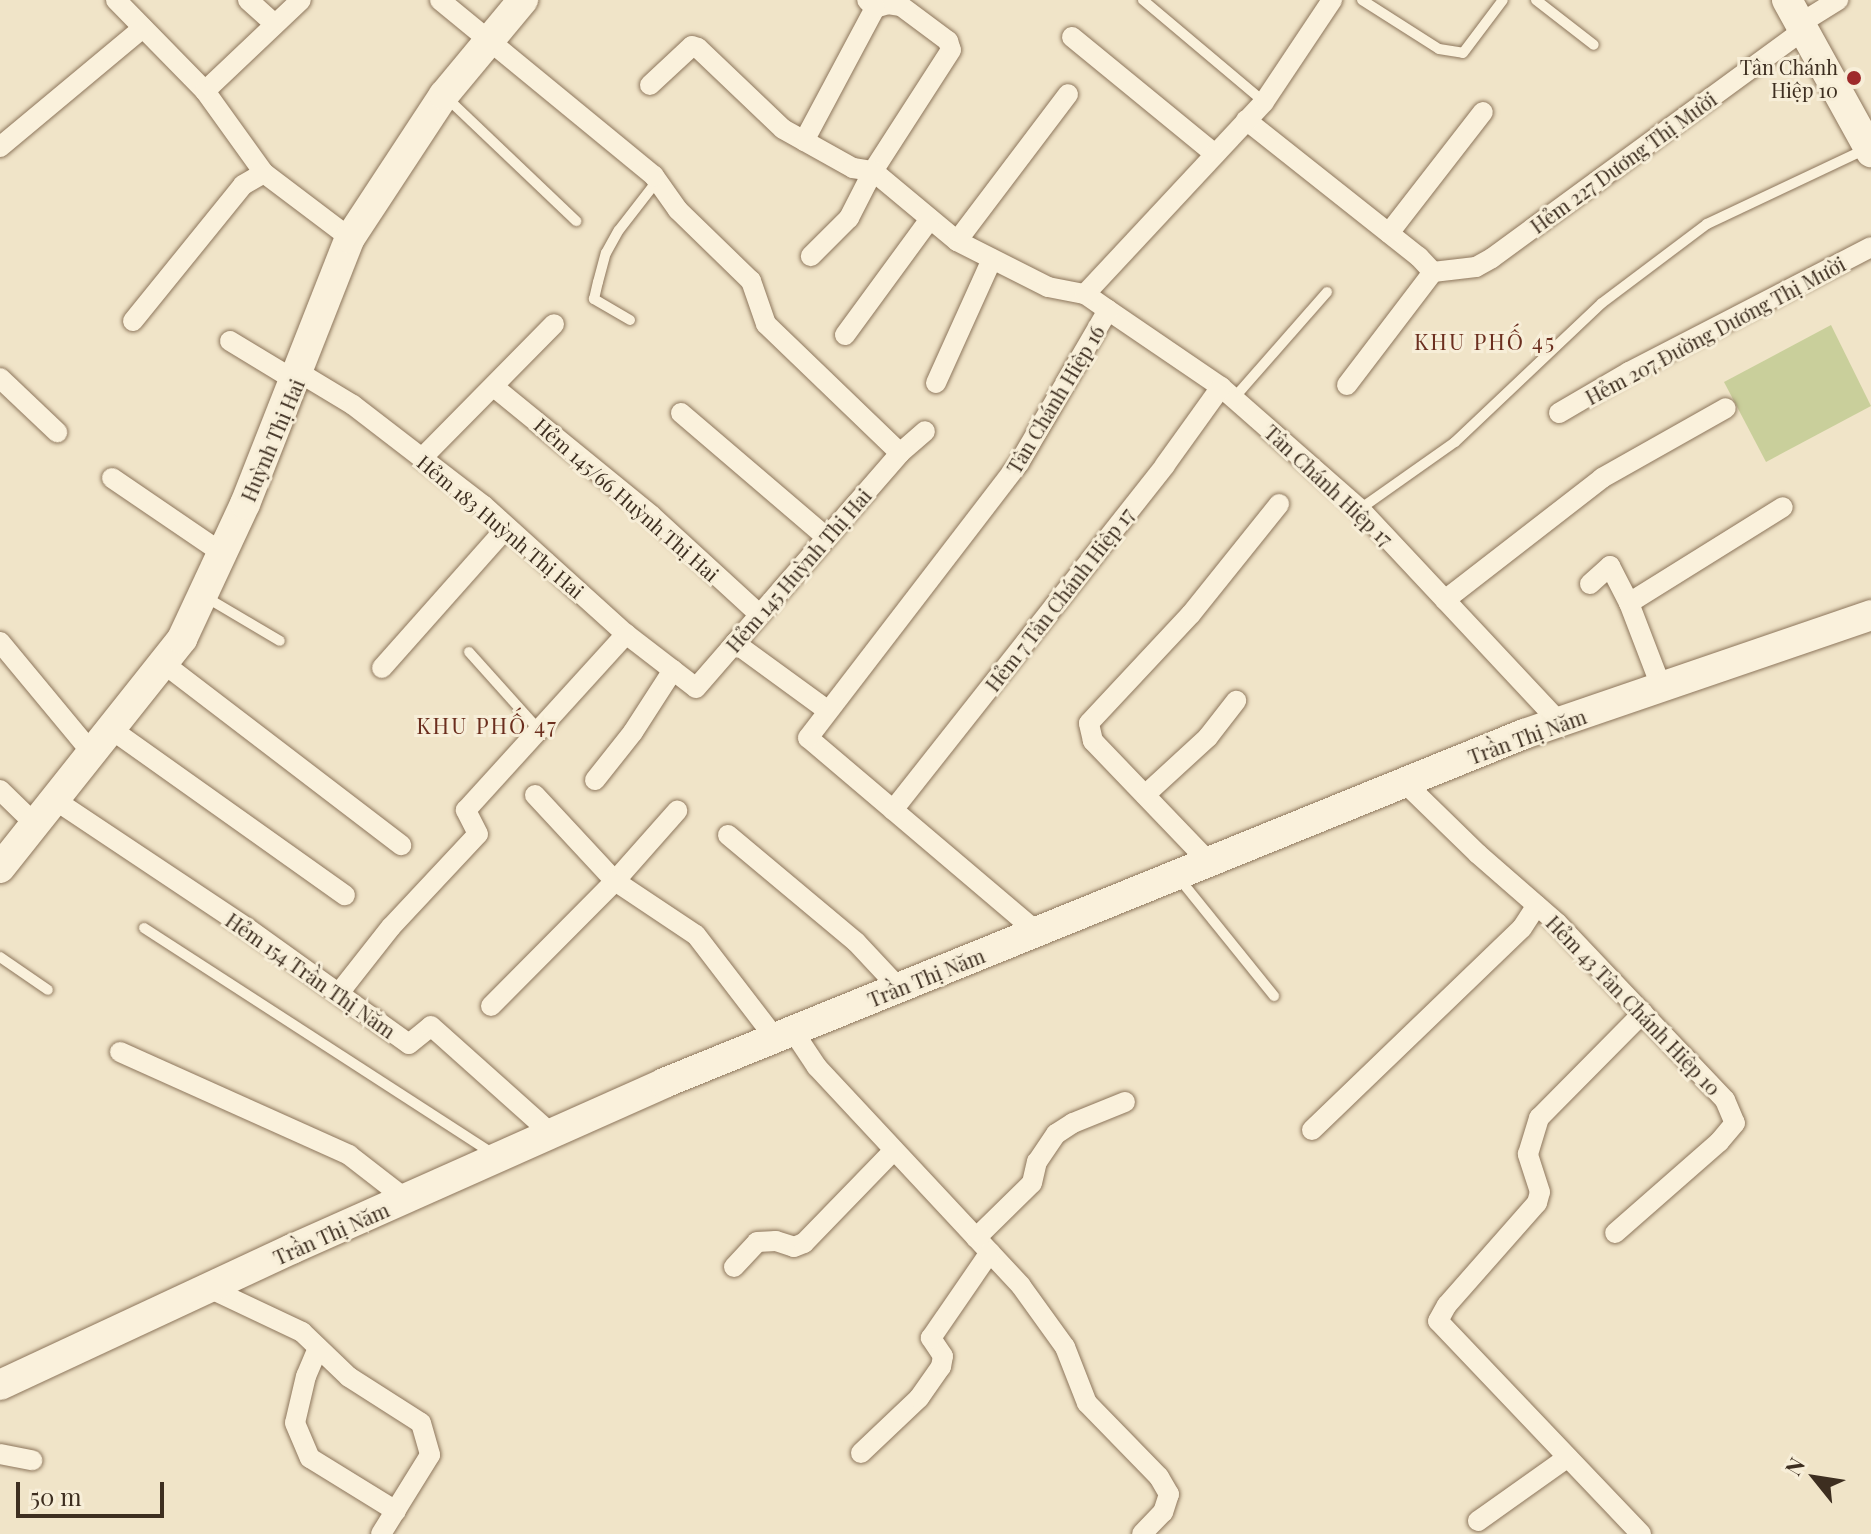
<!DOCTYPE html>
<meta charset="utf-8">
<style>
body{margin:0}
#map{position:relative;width:1871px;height:1534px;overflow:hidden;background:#f0e4c8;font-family:"Playfair Display",serif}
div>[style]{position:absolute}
.green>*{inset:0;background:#c9cf9b}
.roads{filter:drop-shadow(0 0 2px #8d765c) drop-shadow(0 0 2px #8d765c)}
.lane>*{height:10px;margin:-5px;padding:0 5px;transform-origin:5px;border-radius:5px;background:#faf1dc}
.street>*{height:20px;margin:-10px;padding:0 10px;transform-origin:10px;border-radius:10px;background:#faf1dc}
.secondary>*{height:30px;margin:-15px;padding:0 15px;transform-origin:15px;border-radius:15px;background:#faf1dc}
.dots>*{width:22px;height:22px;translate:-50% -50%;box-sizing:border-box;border:4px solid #f7eed8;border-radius:50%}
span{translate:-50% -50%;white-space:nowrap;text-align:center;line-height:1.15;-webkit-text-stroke:6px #f7eed8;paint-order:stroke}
.poi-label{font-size:20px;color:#3d2e20}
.right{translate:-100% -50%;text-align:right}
.street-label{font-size:20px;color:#3d2e20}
.neighbourhood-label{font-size:22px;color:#6b2e1e;letter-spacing:2px}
.north{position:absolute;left:1775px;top:1438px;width:80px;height:80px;-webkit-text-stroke:6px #f7eed8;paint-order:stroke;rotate:300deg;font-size:22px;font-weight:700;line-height:32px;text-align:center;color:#3d2e20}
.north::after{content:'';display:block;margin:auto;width:28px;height:36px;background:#3d2e20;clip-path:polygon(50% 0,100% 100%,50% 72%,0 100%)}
.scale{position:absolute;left:16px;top:1482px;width:148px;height:36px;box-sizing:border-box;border:4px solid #3d2e20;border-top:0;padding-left:10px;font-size:24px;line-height:28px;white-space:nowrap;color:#3d2e20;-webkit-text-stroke:6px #f7eed8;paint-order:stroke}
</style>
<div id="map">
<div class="green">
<i style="clip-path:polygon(1831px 325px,1871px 406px,1766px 462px,1724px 382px)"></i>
</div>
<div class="roads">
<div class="lane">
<i style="left:1143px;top:0;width:158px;rotate:40.1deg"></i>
<i style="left:1362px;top:0;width:91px;rotate:32.5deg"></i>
<i style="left:1439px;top:49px;width:24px;rotate:9deg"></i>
<i style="left:1463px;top:53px;width:66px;rotate:-53deg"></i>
<i style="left:1536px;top:0;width:73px;rotate:37.8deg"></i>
<i style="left:446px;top:97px;width:180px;rotate:43.6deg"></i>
<i style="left:630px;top:320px;width:42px;rotate:-149.7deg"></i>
<i style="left:594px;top:299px;width:17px;rotate:-77deg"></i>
<i style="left:598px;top:282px;width:30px;rotate:-75deg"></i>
<i style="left:606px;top:253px;width:26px;rotate:-61deg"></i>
<i style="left:619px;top:230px;width:62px;rotate:-52.2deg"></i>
<i style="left:1234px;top:398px;width:141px;rotate:-48.7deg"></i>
<i style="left:1360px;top:509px;width:116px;rotate:-35.2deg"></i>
<i style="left:1455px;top:442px;width:202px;rotate:-43.4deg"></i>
<i style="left:1602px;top:303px;width:131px;rotate:-37deg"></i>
<i style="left:1707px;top:224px;width:176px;rotate:-25.3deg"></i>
<i style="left:204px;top:596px;width:88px;rotate:30.6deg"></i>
<i style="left:469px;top:652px;width:105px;rotate:48.1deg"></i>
<i style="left:1178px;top:877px;width:153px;rotate:51.1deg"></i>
<i style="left:144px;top:928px;width:418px;rotate:32.9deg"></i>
<i style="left:0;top:957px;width:58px;rotate:34.5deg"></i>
</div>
<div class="street">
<i style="left:116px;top:0;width:127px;rotate:45.6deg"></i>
<i style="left:205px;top:91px;width:101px;rotate:54.3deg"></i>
<i style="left:264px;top:173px;width:108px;rotate:37.1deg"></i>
<i style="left:248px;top:0;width:36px;rotate:42deg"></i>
<i style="left:875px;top:8px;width:14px;rotate:-17deg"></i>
<i style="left:888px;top:4px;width:13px;rotate:9deg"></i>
<i style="left:901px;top:6px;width:59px;rotate:36.7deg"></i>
<i style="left:948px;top:41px;width:9px;rotate:72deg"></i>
<i style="left:951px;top:50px;width:144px;rotate:122.8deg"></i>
<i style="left:873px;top:171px;width:109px;rotate:39.8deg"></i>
<i style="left:957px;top:241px;width:102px;rotate:26.8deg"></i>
<i style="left:1048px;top:287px;width:38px;rotate:11deg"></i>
<i style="left:1801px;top:23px;width:44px;rotate:-31.9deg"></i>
<i style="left:1072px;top:37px;width:185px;rotate:39.3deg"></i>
<i style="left:650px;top:85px;width:57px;rotate:-42.9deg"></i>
<i style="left:692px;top:46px;width:6px;rotate:18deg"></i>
<i style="left:698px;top:48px;width:117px;rotate:43.6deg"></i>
<i style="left:783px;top:129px;width:80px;rotate:29.1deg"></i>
<i style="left:853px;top:168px;width:20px;rotate:9deg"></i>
<i style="left:873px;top:171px;width:53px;rotate:117.1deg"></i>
<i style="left:849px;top:218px;width:54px;rotate:135deg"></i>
<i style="left:205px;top:91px;width:132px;rotate:-43.5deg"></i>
<i style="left:1246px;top:120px;width:221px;rotate:38.4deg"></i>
<i style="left:1419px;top:257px;width:21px;rotate:47deg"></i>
<i style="left:1433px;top:272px;width:142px;rotate:127.3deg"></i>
<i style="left:804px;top:141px;width:151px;rotate:-61.9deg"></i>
<i style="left:875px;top:8px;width:11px;rotate:-135deg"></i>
<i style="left:0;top:147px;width:186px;rotate:-39.8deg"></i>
<i style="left:1389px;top:233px;width:153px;rotate:-52.2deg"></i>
<i style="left:957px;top:241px;width:184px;rotate:-52.9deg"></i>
<i style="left:1433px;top:272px;width:43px;rotate:-6.6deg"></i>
<i style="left:1476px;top:267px;width:18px;rotate:-29deg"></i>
<i style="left:1492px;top:258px;width:386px;rotate:-36.2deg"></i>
<i style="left:1108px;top:310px;width:137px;rotate:34.3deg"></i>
<i style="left:1221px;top:387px;width:185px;rotate:41.3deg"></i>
<i style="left:1360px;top:509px;width:293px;rotate:46.9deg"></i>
<i style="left:133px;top:321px;width:175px;rotate:-51deg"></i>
<i style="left:243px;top:185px;width:24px;rotate:-30deg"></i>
<i style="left:845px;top:335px;width:144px;rotate:-53.8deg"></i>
<i style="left:230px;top:341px;width:77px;rotate:31.2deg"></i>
<i style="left:300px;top:373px;width:62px;rotate:31.1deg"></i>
<i style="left:353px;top:405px;width:164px;rotate:37.6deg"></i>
<i style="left:483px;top:505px;width:193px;rotate:42.1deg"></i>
<i style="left:626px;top:634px;width:88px;rotate:37.6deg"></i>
<i style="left:696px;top:688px;width:311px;rotate:-49deg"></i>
<i style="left:900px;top:453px;width:186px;rotate:-136.1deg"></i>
<i style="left:766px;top:324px;width:46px;rotate:-109.2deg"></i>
<i style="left:751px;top:281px;width:102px;rotate:-135.8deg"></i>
<i style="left:678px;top:210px;width:42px;rotate:-125.2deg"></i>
<i style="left:654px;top:176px;width:277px;rotate:-140.6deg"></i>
<i style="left:0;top:378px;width:79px;rotate:43.5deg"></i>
<i style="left:936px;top:383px;width:136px;rotate:-65.7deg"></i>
<i style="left:494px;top:387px;width:203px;rotate:39.2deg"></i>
<i style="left:651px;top:515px;width:147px;rotate:42.5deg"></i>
<i style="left:681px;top:413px;width:191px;rotate:40.5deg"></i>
<i style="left:1559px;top:413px;width:81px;rotate:-30.4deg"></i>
<i style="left:1629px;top:372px;width:272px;rotate:-27.3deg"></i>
<i style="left:900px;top:453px;width:33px;rotate:-41deg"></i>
<i style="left:422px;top:458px;width:188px;rotate:-45.4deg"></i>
<i style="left:112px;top:478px;width:133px;rotate:34.3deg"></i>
<i style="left:1590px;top:584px;width:27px;rotate:-42deg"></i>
<i style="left:1610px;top:566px;width:42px;rotate:62.8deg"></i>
<i style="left:1629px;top:603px;width:92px;rotate:69deg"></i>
<i style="left:1445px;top:600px;width:199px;rotate:-37.8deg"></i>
<i style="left:1602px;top:478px;width:142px;rotate:-29.4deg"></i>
<i style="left:1629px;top:603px;width:181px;rotate:-31.9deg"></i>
<i style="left:0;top:642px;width:144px;rotate:50.3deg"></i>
<i style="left:735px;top:643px;width:114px;rotate:36.1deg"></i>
<i style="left:163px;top:663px;width:300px;rotate:37.4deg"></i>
<i style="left:382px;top:668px;width:188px;rotate:-48.4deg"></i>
<i style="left:111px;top:729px;width:287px;rotate:35.4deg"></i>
<i style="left:595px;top:780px;width:61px;rotate:-51.6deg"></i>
<i style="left:633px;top:732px;width:74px;rotate:-57.2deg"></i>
<i style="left:1405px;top:783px;width:102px;rotate:44.2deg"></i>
<i style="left:1478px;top:854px;width:105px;rotate:41.1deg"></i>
<i style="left:1557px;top:923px;width:244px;rotate:46.5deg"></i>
<i style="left:1725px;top:1100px;width:25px;rotate:67deg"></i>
<i style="left:1735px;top:1123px;width:25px;rotate:130deg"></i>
<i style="left:1719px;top:1142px;width:138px;rotate:138.8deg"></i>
<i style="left:0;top:790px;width:49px;rotate:44.2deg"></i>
<i style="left:535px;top:795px;width:117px;rotate:47.1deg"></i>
<i style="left:615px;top:881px;width:94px;rotate:-48.5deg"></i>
<i style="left:1145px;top:795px;width:86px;rotate:-42.6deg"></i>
<i style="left:1208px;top:737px;width:46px;rotate:-52.1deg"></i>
<i style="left:55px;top:800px;width:231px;rotate:33.7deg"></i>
<i style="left:247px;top:928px;width:199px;rotate:35.6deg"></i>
<i style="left:409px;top:1044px;width:28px;rotate:-39deg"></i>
<i style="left:431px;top:1026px;width:162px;rotate:41.8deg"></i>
<i style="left:893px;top:810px;width:439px;rotate:-51.7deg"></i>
<i style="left:1165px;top:465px;width:96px;rotate:-54.3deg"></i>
<i style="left:728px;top:835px;width:167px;rotate:39.9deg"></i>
<i style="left:856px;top:942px;width:63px;rotate:46.9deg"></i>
<i style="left:1209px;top:862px;width:168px;rotate:-133.8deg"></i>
<i style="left:1093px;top:741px;width:18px;rotate:-103deg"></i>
<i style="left:1089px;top:723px;width:149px;rotate:-46.9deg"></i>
<i style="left:1191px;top:614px;width:141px;rotate:-51.3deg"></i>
<i style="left:1037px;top:932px;width:300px;rotate:-139.7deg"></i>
<i style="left:808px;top:738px;width:347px;rotate:-52.5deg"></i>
<i style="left:1019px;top:463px;width:177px;rotate:-59.8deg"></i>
<i style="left:1108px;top:310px;width:28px;rotate:-145deg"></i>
<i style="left:1085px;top:294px;width:262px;rotate:-47deg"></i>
<i style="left:1264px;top:102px;width:123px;rotate:-56.3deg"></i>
<i style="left:339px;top:993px;width:84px;rotate:-51.8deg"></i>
<i style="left:391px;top:927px;width:127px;rotate:-46.9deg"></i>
<i style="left:478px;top:834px;width:27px;rotate:-117deg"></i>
<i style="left:466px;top:810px;width:238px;rotate:-47.7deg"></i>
<i style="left:491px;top:1006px;width:176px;rotate:-45.2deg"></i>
<i style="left:615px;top:881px;width:97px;rotate:33.7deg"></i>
<i style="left:696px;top:935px;width:130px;rotate:52.5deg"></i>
<i style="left:793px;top:1031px;width:43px;rotate:56.3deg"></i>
<i style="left:817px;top:1067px;width:299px;rotate:47deg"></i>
<i style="left:1021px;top:1286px;width:75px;rotate:54.2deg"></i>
<i style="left:1065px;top:1347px;width:60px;rotate:68.6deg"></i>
<i style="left:1087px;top:1403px;width:103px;rotate:45.8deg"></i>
<i style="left:1159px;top:1477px;width:20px;rotate:60deg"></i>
<i style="left:1169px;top:1494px;width:19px;rotate:108deg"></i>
<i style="left:1163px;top:1512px;width:30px;rotate:134deg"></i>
<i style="left:120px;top:1052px;width:251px;rotate:24.2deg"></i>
<i style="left:349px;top:1155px;width:73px;rotate:37.8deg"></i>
<i style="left:1312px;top:1130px;width:291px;rotate:-43.9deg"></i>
<i style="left:1522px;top:928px;width:27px;rotate:-57deg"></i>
<i style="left:976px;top:1238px;width:78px;rotate:-44.5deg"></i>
<i style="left:1032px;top:1183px;width:22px;rotate:-77deg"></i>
<i style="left:1037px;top:1162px;width:34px;rotate:-56deg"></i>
<i style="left:1056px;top:1134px;width:20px;rotate:-33deg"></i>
<i style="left:1073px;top:1123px;width:56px;rotate:-22deg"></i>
<i style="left:734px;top:1267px;width:34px;rotate:-47deg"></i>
<i style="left:757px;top:1242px;width:19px;rotate:-3deg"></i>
<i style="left:776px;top:1241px;width:19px;rotate:18deg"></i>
<i style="left:794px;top:1247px;width:11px;rotate:-22deg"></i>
<i style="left:804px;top:1243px;width:129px;rotate:-45.9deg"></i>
<i style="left:211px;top:1289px;width:101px;rotate:25.3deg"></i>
<i style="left:302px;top:1332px;width:65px;rotate:43.8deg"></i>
<i style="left:349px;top:1377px;width:85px;rotate:32.6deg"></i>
<i style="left:421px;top:1423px;width:33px;rotate:74deg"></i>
<i style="left:430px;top:1455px;width:93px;rotate:121.8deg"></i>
<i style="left:318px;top:1348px;width:30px;rotate:113deg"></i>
<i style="left:306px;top:1376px;width:48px;rotate:103.2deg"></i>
<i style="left:295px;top:1423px;width:38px;rotate:67deg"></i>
<i style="left:310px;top:1458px;width:101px;rotate:31.6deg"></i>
<i style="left:861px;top:1453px;width:80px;rotate:-43.5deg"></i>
<i style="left:919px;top:1398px;width:38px;rotate:-55deg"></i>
<i style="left:941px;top:1367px;width:11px;rotate:-80deg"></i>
<i style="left:943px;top:1356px;width:22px;rotate:-124deg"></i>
<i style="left:931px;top:1338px;width:104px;rotate:-55.5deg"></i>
<i style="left:0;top:1454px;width:33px;rotate:11deg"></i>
<i style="left:1478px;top:1521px;width:110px;rotate:-35.4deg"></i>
<i style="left:1641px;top:1534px;width:294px;rotate:-133.6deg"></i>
<i style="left:1438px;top:1321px;width:18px;rotate:-61deg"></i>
<i style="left:1447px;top:1305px;width:136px;rotate:-48.6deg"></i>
<i style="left:1537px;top:1203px;width:11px;rotate:-75deg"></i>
<i style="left:1540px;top:1192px;width:40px;rotate:-108deg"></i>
<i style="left:1528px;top:1154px;width:38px;rotate:-73deg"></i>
<i style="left:1539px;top:1118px;width:148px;rotate:-45.3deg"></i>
</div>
<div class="secondary">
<i style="left:1787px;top:0;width:174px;rotate:61.1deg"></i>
<i style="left:0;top:868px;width:293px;rotate:-51.5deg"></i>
<i style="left:182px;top:639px;width:149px;rotate:-65deg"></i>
<i style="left:245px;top:504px;width:286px;rotate:-68.5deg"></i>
<i style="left:350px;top:238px;width:171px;rotate:-56.7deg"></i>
<i style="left:444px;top:95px;width:124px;rotate:-50.3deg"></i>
<i style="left:0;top:1385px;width:322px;rotate:-25deg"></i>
<i style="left:292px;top:1249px;width:407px;rotate:-24deg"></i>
<i style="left:664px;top:1083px;width:928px;rotate:-22.09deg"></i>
<i style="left:1524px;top:734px;width:367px;rotate:-18.9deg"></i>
</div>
</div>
<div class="dots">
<i style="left:1854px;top:78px;background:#9e2a2b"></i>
</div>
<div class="poi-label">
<span class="right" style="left:1838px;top:78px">Tân Chánh<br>Hiệp 10</span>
</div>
<div class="street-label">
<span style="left:1623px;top:162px;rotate:-36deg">Hẻm 227 Dương Thị Mười</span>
<span style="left:1715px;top:330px;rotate:-28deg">Hẻm 207 Đường Dương Thị Mười</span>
<span style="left:1055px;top:399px;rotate:-59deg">Tân Chánh Hiệp 16</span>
<span style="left:272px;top:440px;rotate:-67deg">Huỳnh Thị Hai</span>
<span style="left:1329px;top:485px;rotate:43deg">Tân Chánh Hiệp 17</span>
<span style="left:627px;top:499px;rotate:41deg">Hẻm 145/66 Huỳnh Thị Hai</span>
<span style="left:501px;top:526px;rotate:40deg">Hẻm 183 Huỳnh Thị Hai</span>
<span style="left:798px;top:570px;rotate:-49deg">Hẻm 145 Huỳnh Thị Hai</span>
<span style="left:1059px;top:599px;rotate:-52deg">Hẻm 7 Tân Chánh Hiệp 17</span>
<span style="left:1527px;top:736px;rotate:-20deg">Trần Thị Năm</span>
<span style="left:311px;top:975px;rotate:35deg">Hẻm 154 Trần Thị Năm</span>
<span style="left:926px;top:977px;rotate:-22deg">Trần Thị Năm</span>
<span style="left:1634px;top:1005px;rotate:46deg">Hẻm 43 Tân Chánh Hiệp 10</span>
<span style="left:331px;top:1233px;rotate:-24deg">Trần Thị Năm</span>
</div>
<div class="neighbourhood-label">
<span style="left:1485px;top:342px">KHU PHỐ 45</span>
<span style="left:487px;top:726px">KHU PHỐ 47</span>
</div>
<div class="north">N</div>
<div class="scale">50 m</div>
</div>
